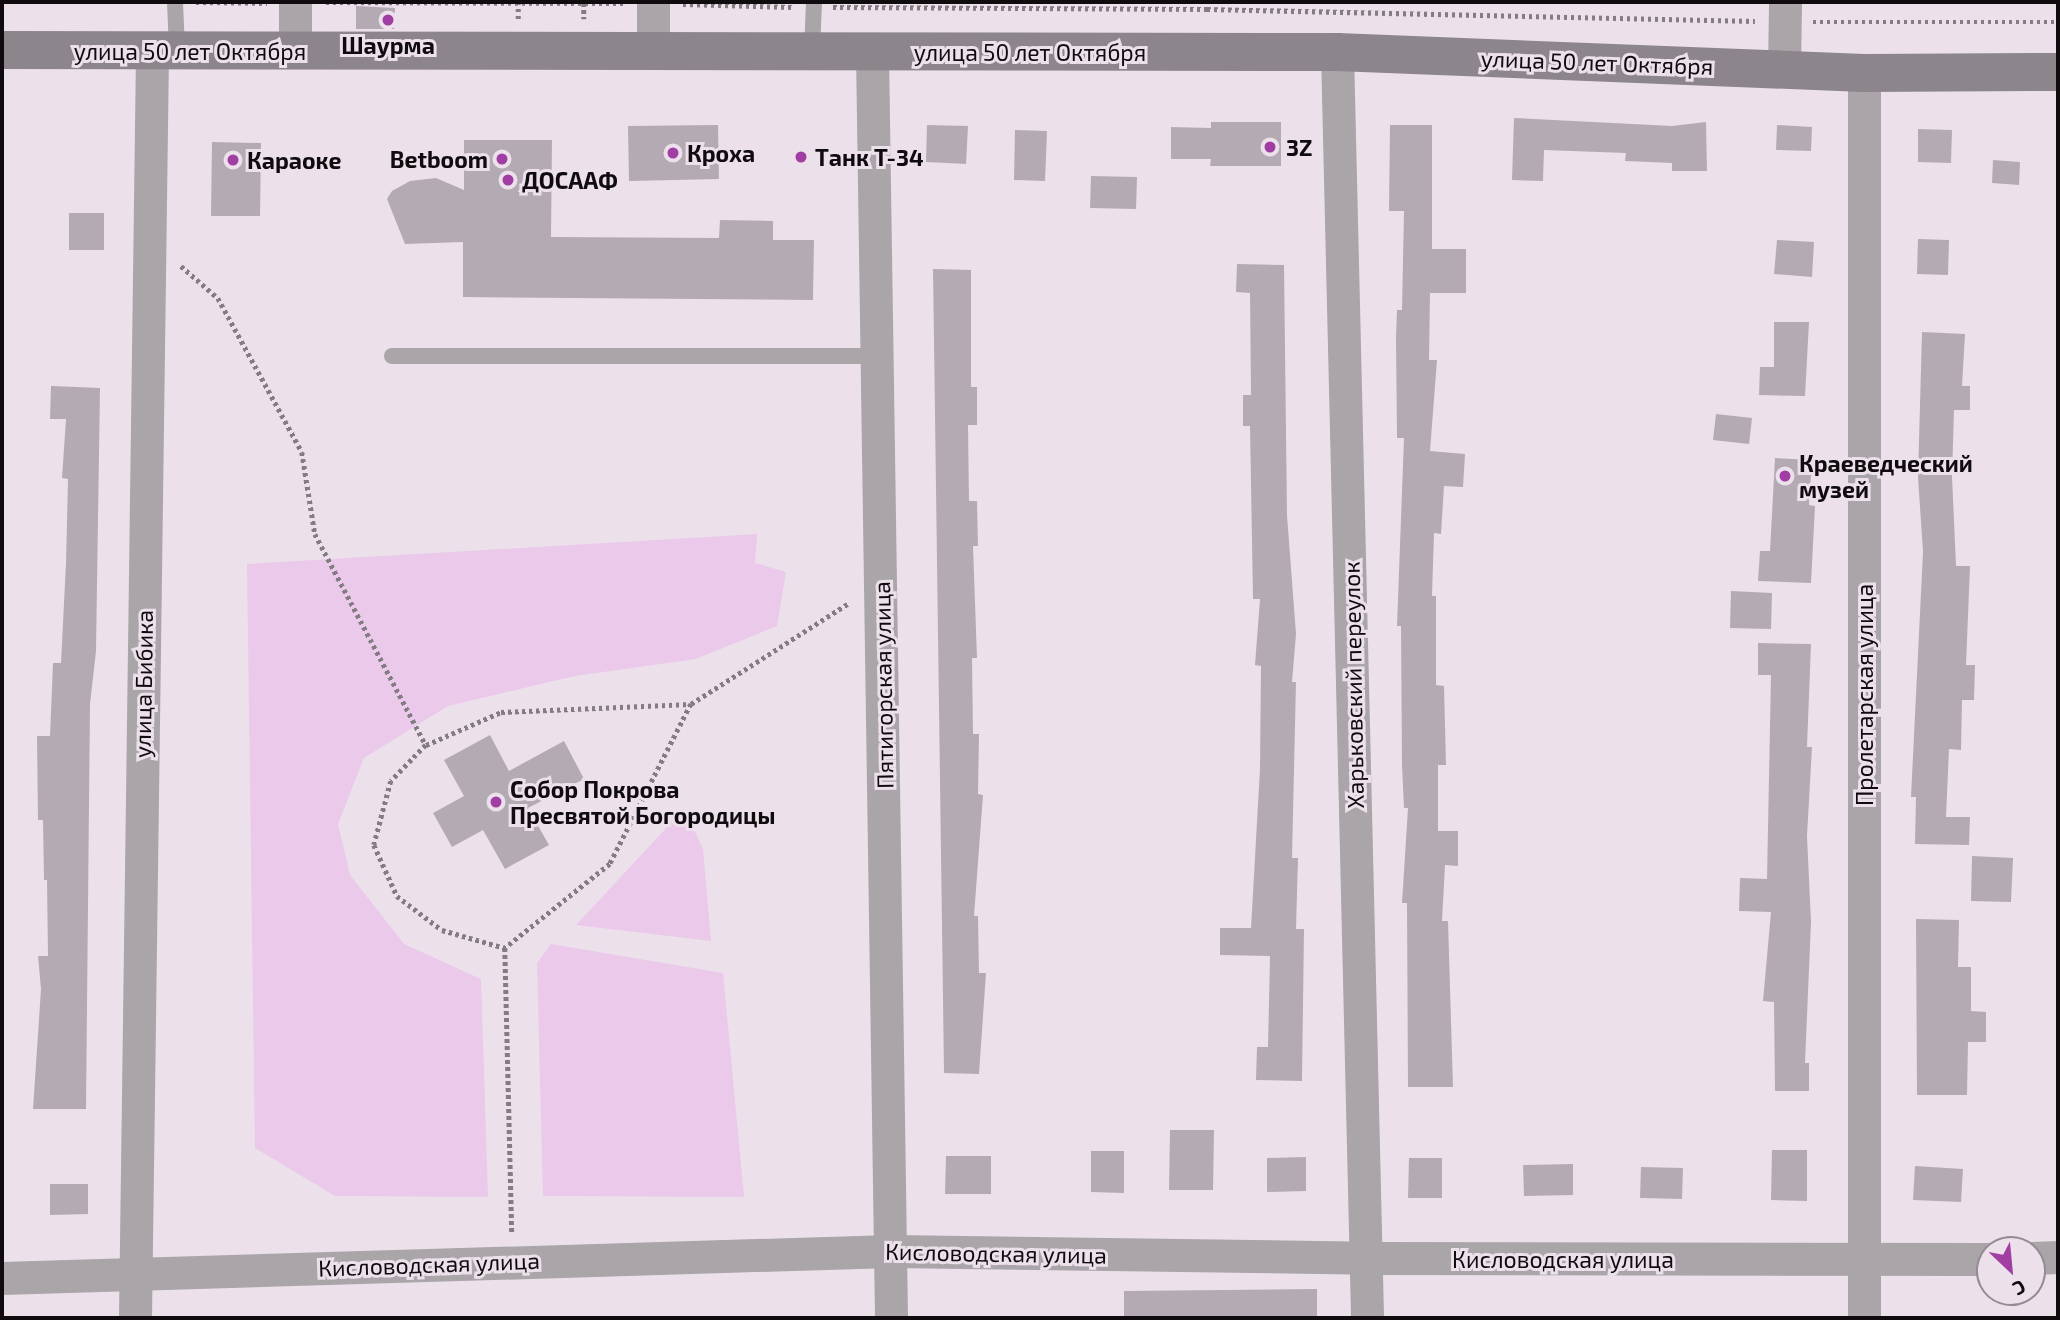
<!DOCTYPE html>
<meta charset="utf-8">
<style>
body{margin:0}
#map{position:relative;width:2060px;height:1320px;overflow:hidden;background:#ece1eb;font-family:"Exo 2",sans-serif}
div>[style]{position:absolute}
.green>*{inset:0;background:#eac9ea}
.building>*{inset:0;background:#b4aab4}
.path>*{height:4.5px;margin-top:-2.25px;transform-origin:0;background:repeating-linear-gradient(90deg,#837c83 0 3.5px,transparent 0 7px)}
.service>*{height:16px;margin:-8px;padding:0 8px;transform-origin:8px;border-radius:8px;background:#a9a5a9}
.minor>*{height:33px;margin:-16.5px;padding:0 16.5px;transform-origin:16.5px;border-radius:16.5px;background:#a9a5a9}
.secondary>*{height:38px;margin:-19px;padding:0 19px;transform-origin:19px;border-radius:19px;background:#8c858c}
.dots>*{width:19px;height:19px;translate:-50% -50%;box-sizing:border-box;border:4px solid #ece1eb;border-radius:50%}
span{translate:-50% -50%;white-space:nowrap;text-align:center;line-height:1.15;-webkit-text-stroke:6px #ece1eb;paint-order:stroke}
.poi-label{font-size:23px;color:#0f0b0f;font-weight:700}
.left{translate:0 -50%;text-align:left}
.right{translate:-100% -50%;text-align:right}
.street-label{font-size:23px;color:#0f0b0f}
.frame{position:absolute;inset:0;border:4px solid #0f0b0f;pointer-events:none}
.north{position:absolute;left:1976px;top:1236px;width:70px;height:70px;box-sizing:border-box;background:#ece1eb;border:2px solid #948b93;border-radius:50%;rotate:154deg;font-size:19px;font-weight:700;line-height:28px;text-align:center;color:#0f0b0f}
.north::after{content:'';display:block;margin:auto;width:24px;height:32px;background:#a13ea4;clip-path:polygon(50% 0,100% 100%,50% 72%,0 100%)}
</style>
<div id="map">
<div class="green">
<i style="clip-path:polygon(757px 534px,755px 563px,786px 572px,777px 626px,696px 659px,575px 676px,448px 706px,364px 758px,338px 824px,350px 875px,404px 944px,481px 979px,488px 1197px,335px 1196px,255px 1148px,247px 564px)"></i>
<i style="clip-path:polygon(684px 809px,703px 849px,711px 941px,576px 925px)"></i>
<i style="clip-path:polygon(551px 944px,723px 973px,744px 1197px,543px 1196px,537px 963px)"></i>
</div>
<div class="building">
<i style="clip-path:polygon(356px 6px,395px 8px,394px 29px,356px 29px)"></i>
<i style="clip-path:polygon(1514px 118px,1672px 126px,1706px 122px,1707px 171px,1672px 171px,1672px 163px,1625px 161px,1626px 153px,1544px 150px,1543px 181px,1512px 180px)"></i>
<i style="clip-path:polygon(1211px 122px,1281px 122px,1281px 166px,1210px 166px,1211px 159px,1171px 159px,1171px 127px,1211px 128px)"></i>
<i style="clip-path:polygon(718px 125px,719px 179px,629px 181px,628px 126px)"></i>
<i style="clip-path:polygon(927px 125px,968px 126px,966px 164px,926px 162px)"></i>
<i style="clip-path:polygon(1390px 125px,1432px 125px,1432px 249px,1466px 249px,1466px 293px,1430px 293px,1429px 360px,1437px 360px,1430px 451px,1465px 454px,1463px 487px,1444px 486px,1441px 534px,1434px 533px,1432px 596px,1436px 596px,1436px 685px,1444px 686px,1446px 765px,1438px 765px,1438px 831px,1458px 831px,1458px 866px,1445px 865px,1442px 921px,1448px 921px,1453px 1087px,1408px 1087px,1407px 903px,1402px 903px,1408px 808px,1404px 808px,1402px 765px,1401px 626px,1397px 626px,1404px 438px,1397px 438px,1396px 337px,1397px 310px,1402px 310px,1404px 211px,1389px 211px)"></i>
<i style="clip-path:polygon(1777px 125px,1812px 127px,1811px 151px,1776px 150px)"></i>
<i style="clip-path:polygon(1918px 129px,1952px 130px,1951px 163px,1918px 162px)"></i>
<i style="clip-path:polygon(1015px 130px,1047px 131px,1045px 181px,1014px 180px)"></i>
<i style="clip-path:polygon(464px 140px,552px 140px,551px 237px,719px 238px,720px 220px,773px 221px,773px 240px,814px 240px,813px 300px,463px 297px,463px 242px,405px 244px,387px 199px,392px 191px,410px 181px,436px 178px,464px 190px)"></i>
<i style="clip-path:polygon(212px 142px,261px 143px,260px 216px,211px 216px)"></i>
<i style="clip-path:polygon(1993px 160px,2020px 162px,2019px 185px,1992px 183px)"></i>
<i style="clip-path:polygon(1091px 176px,1137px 177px,1136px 209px,1090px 208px)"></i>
<i style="clip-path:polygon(69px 213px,104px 213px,104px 250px,69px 250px)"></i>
<i style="clip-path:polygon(1918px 239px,1949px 240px,1948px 275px,1917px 274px)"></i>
<i style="clip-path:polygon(1777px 240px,1814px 242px,1812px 277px,1774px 274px)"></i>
<i style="clip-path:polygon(1237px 264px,1284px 265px,1287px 515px,1296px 634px,1292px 682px,1296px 682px,1292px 858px,1298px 858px,1296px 929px,1304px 929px,1302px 1081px,1256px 1080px,1257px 1047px,1268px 1047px,1270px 956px,1220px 955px,1220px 928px,1251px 928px,1260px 769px,1261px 666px,1255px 665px,1260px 599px,1253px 599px,1250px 426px,1243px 426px,1243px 395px,1251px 395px,1250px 293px,1236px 292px)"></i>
<i style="clip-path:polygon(933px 269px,971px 270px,971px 387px,977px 387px,977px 425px,968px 425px,969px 501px,977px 501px,978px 546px,973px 546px,977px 658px,972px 658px,973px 734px,979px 734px,978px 794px,983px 795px,974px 916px,978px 916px,979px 973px,986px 973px,979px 1074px,944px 1073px)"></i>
<i style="clip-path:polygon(1774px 322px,1809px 322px,1805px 396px,1759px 395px,1760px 367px,1774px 367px)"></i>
<i style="clip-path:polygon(1922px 332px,1965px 334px,1962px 386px,1970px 386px,1970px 410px,1954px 410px,1952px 476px,1956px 566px,1970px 566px,1966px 665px,1975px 665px,1974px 700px,1962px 700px,1961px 750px,1949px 749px,1946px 817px,1970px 817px,1969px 845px,1915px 844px,1916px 797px,1911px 797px,1923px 552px,1918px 477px)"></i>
<i style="clip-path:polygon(51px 386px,100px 388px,96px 651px,90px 704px,86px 1109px,33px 1109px,41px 989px,38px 956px,48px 956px,47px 880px,44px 880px,43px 820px,38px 820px,37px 736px,50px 736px,53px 663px,61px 663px,66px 563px,68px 479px,62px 478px,66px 419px,50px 419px)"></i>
<i style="clip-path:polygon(1716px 414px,1752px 418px,1749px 444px,1713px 440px)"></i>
<i style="clip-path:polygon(1775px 458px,1812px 460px,1809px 505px,1815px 506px,1811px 583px,1758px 581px,1760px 551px,1770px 551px)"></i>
<i style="clip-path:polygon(1731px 591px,1772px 593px,1771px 629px,1730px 628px)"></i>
<i style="clip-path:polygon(1758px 643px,1811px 644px,1807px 747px,1812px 747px,1807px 836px,1811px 922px,1805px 1063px,1809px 1063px,1809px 1091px,1775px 1091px,1774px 1002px,1763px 1001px,1771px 912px,1739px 911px,1740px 878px,1767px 879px,1771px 675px,1758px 675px)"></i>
<i style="clip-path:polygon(490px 735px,509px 771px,564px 741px,584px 779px,528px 808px,549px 845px,505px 869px,483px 830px,452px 847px,433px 813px,464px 796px,444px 760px)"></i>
<i style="clip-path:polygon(1972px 856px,2013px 858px,2011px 902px,1971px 901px)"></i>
<i style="clip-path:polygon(1916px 919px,1959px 920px,1958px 967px,1971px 967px,1971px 1011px,1986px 1012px,1986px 1042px,1968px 1042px,1967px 1095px,1917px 1095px)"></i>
<i style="clip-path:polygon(1170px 1130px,1214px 1130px,1213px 1190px,1169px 1190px)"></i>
<i style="clip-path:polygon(1772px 1150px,1807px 1150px,1807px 1201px,1771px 1200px)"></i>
<i style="clip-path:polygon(1091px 1151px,1124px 1151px,1124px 1193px,1091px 1192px)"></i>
<i style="clip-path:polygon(946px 1156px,991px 1156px,991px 1194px,945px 1194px)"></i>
<i style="clip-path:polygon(1306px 1157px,1306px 1191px,1267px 1192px,1267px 1158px)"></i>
<i style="clip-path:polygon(1409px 1158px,1442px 1158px,1442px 1198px,1408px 1198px)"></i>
<i style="clip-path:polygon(1573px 1164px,1573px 1195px,1524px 1196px,1523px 1165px)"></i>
<i style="clip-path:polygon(1915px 1166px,1963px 1169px,1961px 1202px,1913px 1200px)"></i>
<i style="clip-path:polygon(1641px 1167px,1683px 1168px,1682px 1199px,1640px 1198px)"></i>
<i style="clip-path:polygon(50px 1184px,88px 1184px,88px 1214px,50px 1215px)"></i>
<i style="clip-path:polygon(1317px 1289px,1317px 1318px,1124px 1318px,1124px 1291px)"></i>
</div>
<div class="path">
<i style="left:196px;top:2px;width:71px;rotate:0.8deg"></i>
<i style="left:326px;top:2px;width:299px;rotate:0.2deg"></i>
<i style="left:584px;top:3px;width:16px;rotate:90deg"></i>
<i style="left:683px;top:4px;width:110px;rotate:1.6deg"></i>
<i style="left:833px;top:7px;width:374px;rotate:0.3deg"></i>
<i style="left:1207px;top:9px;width:548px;rotate:1.25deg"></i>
<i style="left:518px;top:19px;width:17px;rotate:-90deg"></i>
<i style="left:1813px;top:22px;width:245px"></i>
<i style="left:181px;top:266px;width:49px;rotate:40.9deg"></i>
<i style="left:218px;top:298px;width:175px;rotate:61.4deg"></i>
<i style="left:302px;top:452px;width:83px;rotate:81deg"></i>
<i style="left:315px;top:534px;width:238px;rotate:62.3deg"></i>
<i style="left:426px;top:745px;width:50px;rotate:134.2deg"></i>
<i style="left:391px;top:781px;width:66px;rotate:104.9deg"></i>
<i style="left:374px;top:845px;width:56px;rotate:65.7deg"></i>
<i style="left:397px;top:896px;width:56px;rotate:37.1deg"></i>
<i style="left:442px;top:930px;width:66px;rotate:15.9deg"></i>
<i style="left:505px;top:948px;width:285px;rotate:88.6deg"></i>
<i style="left:691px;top:704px;width:188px;rotate:-32.6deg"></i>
<i style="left:426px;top:745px;width:82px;rotate:-23.7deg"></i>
<i style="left:501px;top:712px;width:190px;rotate:-2.4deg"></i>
<i style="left:691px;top:704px;width:179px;rotate:116.9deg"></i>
<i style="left:610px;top:864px;width:134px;rotate:141.3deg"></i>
</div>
<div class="service">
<i style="left:175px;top:2px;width:48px;rotate:87.6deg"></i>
<i style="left:812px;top:52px;width:50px;rotate:-87.7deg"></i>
<i style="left:392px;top:356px;width:485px"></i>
</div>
<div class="minor">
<i style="left:295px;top:2px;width:50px;rotate:90deg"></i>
<i style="left:653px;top:2px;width:49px;rotate:90deg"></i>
<i style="left:872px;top:52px;width:1266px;rotate:89.14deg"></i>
<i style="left:1337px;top:52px;width:1266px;rotate:88.64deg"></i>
<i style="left:1784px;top:69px;width:67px;rotate:-89.1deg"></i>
<i style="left:1864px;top:73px;width:1245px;rotate:90deg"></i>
<i style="left:2032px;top:1258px;width:26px;rotate:-2deg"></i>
<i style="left:2px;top:1278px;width:890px;rotate:-1.74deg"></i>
<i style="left:892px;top:1251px;width:476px;rotate:0.8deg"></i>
<i style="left:1368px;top:1258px;width:622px;rotate:0.09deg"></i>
<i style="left:135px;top:1318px;width:1268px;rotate:-89.23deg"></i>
</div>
<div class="secondary">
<i style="left:2px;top:50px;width:1335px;rotate:0.09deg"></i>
<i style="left:1337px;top:52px;width:527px;rotate:2.28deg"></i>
<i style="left:1864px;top:73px;width:194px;rotate:-0.3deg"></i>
</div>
<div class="dots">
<i style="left:388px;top:20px;background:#a13ea4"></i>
<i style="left:1270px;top:147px;background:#a13ea4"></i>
<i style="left:673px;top:153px;background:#a13ea4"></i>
<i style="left:801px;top:157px;background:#a13ea4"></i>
<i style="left:502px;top:159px;background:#a13ea4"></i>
<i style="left:233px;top:160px;background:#a13ea4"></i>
<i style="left:508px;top:180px;background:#a13ea4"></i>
<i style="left:1785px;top:476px;background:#a13ea4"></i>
<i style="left:496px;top:802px;background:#a13ea4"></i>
</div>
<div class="poi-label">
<span style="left:388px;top:45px">Шаурма</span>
<span class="left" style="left:1286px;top:147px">3Z</span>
<span class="left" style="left:687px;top:153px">Кроха</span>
<span class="left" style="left:815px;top:157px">Танк Т-34</span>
<span class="right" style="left:488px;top:159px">Betboom</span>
<span class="left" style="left:247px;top:160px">Караоке</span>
<span class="left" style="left:522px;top:180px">ДОСААФ</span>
<span class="left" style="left:1799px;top:476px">Краеведческий<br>музей</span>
<span class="left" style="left:510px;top:802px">Собор Покрова<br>Пресвятой Богородицы</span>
</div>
<div class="street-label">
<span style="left:190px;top:51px">улица 50 лет Октября</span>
<span style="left:1030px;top:52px">улица 50 лет Октября</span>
<span style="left:1597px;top:62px;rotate:2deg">улица 50 лет Октября</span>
<span style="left:143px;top:684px;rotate:-89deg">улица Бибика</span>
<span style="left:883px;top:685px;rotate:-91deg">Пятигорская улица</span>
<span style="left:1353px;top:685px;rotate:-91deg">Харьковский переулок</span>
<span style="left:1864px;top:695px;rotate:-90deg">Пролетарская улица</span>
<span style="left:996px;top:1253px;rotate:1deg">Кисловодская улица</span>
<span style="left:1563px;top:1259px">Кисловодская улица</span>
<span style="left:429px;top:1264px;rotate:-2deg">Кисловодская улица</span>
</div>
<div class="frame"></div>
<div class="north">С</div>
</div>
